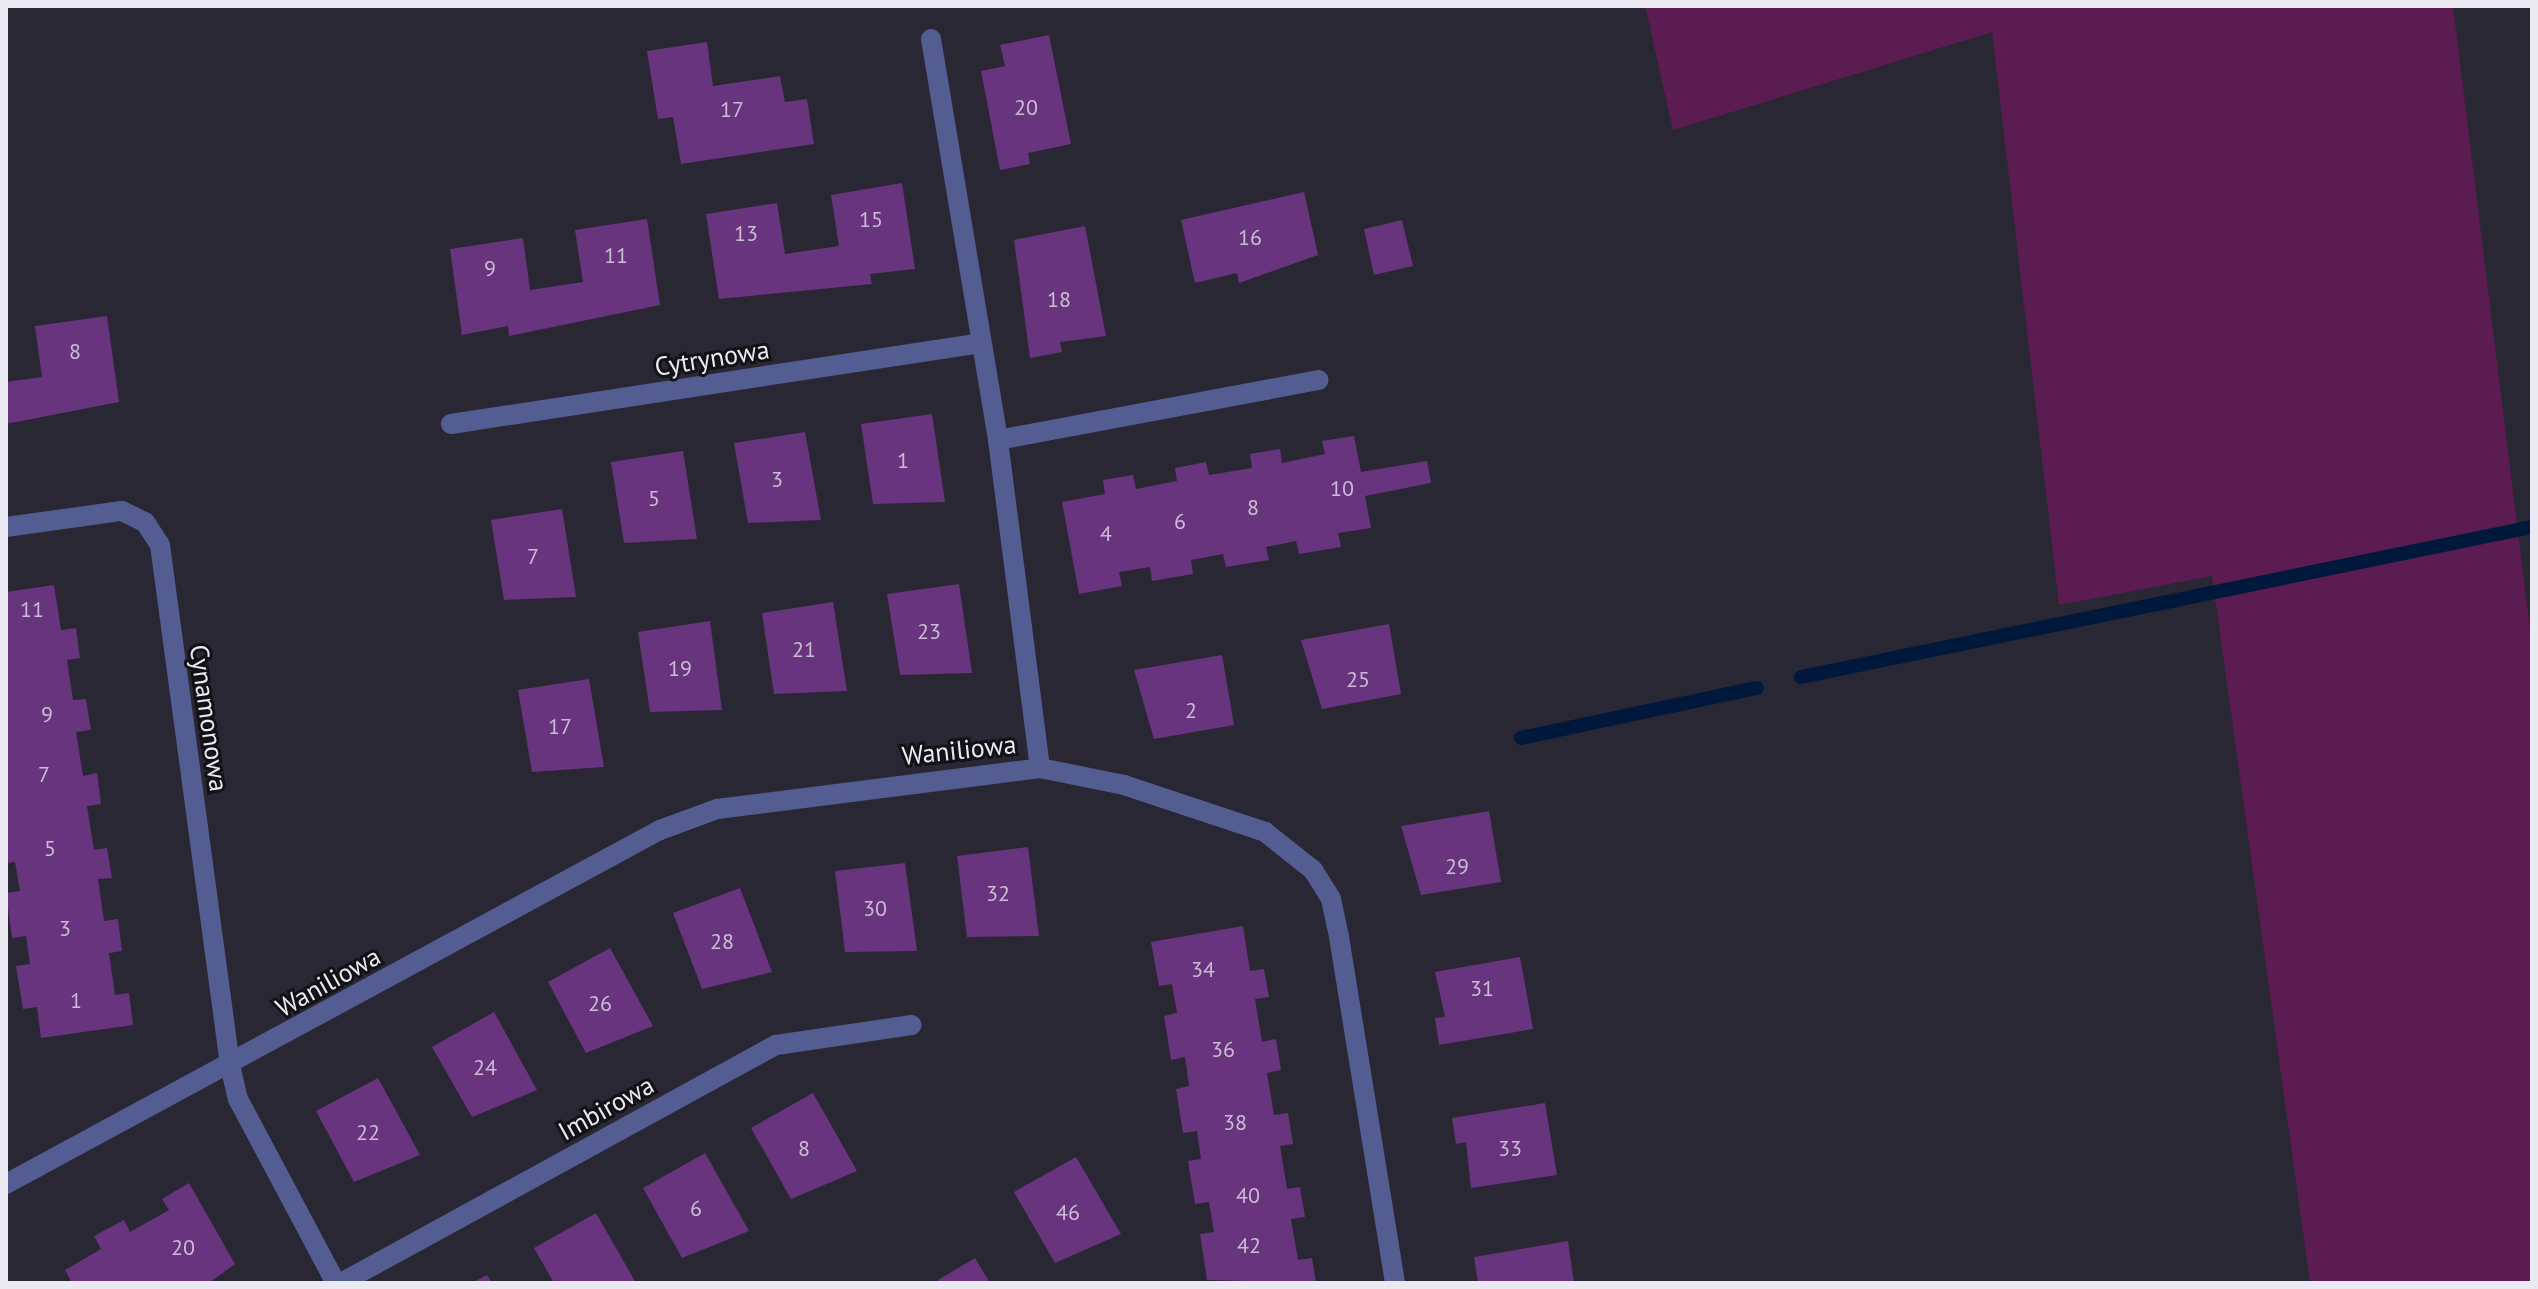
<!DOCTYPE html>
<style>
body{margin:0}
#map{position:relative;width:2538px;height:1289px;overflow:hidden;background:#292733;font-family:"PT Sans",sans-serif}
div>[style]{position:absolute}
.green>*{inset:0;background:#5a1c51}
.stream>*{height:14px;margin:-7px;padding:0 7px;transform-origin:7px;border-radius:7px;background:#00183b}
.building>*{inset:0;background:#68347e}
.street>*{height:20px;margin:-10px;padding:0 10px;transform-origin:10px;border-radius:10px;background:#545d91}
span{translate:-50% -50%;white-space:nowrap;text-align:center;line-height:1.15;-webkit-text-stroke:6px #121116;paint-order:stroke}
.number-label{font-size:22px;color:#cabcd4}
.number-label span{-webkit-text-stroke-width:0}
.street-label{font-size:26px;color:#ebe9f1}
.frame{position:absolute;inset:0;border:8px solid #ebe9f1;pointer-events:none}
</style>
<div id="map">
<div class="green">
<i style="clip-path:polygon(1645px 6px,2453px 6px,2532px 646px,2532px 1283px,2310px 1283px,2212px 576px,2059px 605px,1992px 32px,1673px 130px)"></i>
</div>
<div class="stream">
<i style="left:1801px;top:677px;width:746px;rotate:-11.6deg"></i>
<i style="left:1521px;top:738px;width:241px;rotate:-12deg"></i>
</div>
<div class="building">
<i style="clip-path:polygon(1049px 35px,1071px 144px,1028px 153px,1030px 164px,1000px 170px,981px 71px,1005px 66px,1000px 45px)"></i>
<i style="clip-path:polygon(707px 42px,713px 86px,780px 76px,785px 102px,807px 99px,814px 144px,681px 164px,673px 117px,658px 119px,647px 51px)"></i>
<i style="clip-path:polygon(902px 183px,915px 269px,870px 274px,872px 284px,719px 299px,706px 214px,777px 203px,785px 254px,839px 246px,831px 195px)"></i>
<i style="clip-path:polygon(1304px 192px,1318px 255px,1239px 283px,1237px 273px,1195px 283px,1181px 220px)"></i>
<i style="clip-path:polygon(647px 219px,660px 305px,509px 336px,508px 326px,462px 335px,450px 249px,523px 238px,530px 290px,583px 282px,575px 230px)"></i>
<i style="clip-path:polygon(1402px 220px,1413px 266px,1374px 275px,1364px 229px)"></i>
<i style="clip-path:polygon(1085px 226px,1106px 336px,1060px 342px,1062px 352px,1030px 358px,1014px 240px)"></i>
<i style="clip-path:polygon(107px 316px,119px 402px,6px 424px,6px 382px,42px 377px,35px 326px)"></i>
<i style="clip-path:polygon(932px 414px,945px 502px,873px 504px,861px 424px)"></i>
<i style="clip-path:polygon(805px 432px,821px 520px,748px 523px,734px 443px)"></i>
<i style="clip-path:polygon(1354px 436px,1361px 472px,1427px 461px,1431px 483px,1365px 496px,1371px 528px,1338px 533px,1341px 547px,1299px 554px,1296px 541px,1266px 547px,1269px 560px,1226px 567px,1223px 554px,1191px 560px,1193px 574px,1152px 581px,1150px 567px,1119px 572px,1122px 586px,1079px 594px,1062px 502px,1105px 494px,1103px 480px,1133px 475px,1136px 489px,1177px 481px,1175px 468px,1206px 462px,1209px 475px,1252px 468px,1250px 454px,1280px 449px,1282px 463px,1325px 454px,1322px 441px)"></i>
<i style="clip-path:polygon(683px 451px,697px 539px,624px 543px,611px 462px)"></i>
<i style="clip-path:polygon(562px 509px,576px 597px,504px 600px,491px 520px)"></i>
<i style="clip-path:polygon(959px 584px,972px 673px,900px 675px,887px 594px)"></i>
<i style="clip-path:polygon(54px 585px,61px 630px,76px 628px,80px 658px,67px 660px,73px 700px,86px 699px,91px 730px,76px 732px,83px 776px,97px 773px,101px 804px,87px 806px,94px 850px,107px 848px,112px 878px,98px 879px,104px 921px,118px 919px,122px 951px,109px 953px,115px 995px,129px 993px,133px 1025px,41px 1038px,37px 1007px,23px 1009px,16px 966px,30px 964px,26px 936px,12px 938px,6px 893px,20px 891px,15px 862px,6px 863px,6px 592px)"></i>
<i style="clip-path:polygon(833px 602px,847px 691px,774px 694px,762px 613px)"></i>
<i style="clip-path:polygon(710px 621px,722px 710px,650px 712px,638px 632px)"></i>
<i style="clip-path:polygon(1389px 624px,1401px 694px,1322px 709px,1301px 640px)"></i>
<i style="clip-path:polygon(1222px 655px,1234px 725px,1154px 739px,1134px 670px)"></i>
<i style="clip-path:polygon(589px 679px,604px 767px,532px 772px,518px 690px)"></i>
<i style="clip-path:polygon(1489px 811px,1501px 882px,1421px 895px,1401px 826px)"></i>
<i style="clip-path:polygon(1028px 847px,1039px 936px,967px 937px,957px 856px)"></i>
<i style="clip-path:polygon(905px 863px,917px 951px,845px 952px,835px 871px)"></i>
<i style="clip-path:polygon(740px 888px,772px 972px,702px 989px,673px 913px)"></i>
<i style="clip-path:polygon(1243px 926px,1250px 971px,1264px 969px,1269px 997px,1255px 999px,1262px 1042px,1276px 1039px,1281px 1070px,1267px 1073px,1274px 1115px,1288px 1113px,1293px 1144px,1280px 1146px,1287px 1189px,1300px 1187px,1305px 1217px,1291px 1219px,1298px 1260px,1312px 1258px,1316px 1283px,1207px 1280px,1200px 1234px,1214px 1232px,1209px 1202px,1195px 1204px,1188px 1161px,1201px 1159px,1197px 1131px,1183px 1133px,1176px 1089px,1189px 1086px,1185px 1057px,1171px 1060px,1164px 1016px,1177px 1013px,1172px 984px,1159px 986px,1151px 942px)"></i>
<i style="clip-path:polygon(610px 948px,653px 1026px,586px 1053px,548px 982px)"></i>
<i style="clip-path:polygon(1520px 957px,1533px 1029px,1439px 1045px,1435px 1018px,1445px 1017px,1435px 972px)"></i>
<i style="clip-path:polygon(494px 1012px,537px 1090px,472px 1117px,432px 1047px)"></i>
<i style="clip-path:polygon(378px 1078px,420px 1155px,354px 1182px,316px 1111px)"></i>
<i style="clip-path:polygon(813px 1093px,857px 1171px,791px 1199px,751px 1128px)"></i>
<i style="clip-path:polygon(1545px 1103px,1557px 1175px,1471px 1188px,1466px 1142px,1456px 1144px,1452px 1118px)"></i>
<i style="clip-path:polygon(705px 1153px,749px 1231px,682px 1258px,643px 1188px)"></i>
<i style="clip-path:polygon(1076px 1157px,1121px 1234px,1055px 1263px,1014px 1192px)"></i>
<i style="clip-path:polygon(189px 1183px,235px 1264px,209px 1283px,72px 1283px,65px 1270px,101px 1249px,94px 1236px,124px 1220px,130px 1232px,169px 1210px,162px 1199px)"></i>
<i style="clip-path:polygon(596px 1213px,636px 1283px,554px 1283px,534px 1248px)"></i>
<i style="clip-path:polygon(1568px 1241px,1574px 1283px,1478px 1283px,1474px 1257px)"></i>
<i style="clip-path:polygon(975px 1258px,990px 1283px,933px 1283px)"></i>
<i style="clip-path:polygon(487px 1275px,492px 1283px,472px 1283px)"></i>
</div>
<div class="street">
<i style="left:931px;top:39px;width:407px;rotate:80.5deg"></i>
<i style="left:998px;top:440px;width:331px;rotate:82.7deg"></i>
<i style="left:451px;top:424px;width:536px;rotate:-8.69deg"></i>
<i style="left:998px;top:440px;width:326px;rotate:-10.6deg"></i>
<i style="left:6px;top:527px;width:117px;rotate:-7.9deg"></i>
<i style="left:122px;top:511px;width:25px;rotate:26deg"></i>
<i style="left:145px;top:522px;width:27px;rotate:57deg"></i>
<i style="left:160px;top:545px;width:525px;rotate:82.33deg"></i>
<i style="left:230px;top:1065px;width:35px;rotate:77deg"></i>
<i style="left:238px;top:1099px;width:208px;rotate:62deg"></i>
<i style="left:6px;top:1184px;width:744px;rotate:-28.43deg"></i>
<i style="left:660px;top:830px;width:61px;rotate:-20.2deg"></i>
<i style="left:717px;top:809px;width:326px;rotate:-7.2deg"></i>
<i style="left:1040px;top:768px;width:86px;rotate:11.4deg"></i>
<i style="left:1124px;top:785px;width:149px;rotate:18.4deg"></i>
<i style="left:1265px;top:832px;width:61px;rotate:38.4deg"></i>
<i style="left:1313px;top:870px;width:34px;rotate:58deg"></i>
<i style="left:1331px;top:899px;width:39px;rotate:78deg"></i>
<i style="left:1339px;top:937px;width:351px;rotate:80.8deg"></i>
<i style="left:341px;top:1283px;width:496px;rotate:-28.7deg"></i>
<i style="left:776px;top:1045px;width:137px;rotate:-8.4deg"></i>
</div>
<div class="number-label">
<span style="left:1026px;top:108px">20</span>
<span style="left:732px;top:110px">17</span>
<span style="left:871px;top:220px">15</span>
<span style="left:746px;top:234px">13</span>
<span style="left:1250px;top:238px">16</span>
<span style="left:616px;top:256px">11</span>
<span style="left:490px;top:269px">9</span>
<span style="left:1059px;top:300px">18</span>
<span style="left:75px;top:352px">8</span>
<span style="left:903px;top:461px">1</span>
<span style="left:777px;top:480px">3</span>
<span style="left:1342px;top:489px">10</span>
<span style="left:654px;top:499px">5</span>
<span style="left:1253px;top:508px">8</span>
<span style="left:1180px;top:522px">6</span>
<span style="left:1106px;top:534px">4</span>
<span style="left:533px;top:557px">7</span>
<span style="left:32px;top:610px">11</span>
<span style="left:929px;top:632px">23</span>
<span style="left:804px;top:650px">21</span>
<span style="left:680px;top:669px">19</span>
<span style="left:1358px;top:680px">25</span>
<span style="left:1191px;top:711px">2</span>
<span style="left:47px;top:715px">9</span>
<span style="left:560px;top:727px">17</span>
<span style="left:44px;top:775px">7</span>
<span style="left:50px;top:849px">5</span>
<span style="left:1457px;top:867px">29</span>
<span style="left:998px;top:894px">32</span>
<span style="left:875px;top:909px">30</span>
<span style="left:65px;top:929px">3</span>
<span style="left:722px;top:942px">28</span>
<span style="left:1203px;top:970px">34</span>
<span style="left:1482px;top:989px">31</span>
<span style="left:76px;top:1001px">1</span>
<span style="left:600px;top:1004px">26</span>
<span style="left:1223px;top:1050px">36</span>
<span style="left:485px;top:1068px">24</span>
<span style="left:1235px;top:1123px">38</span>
<span style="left:368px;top:1133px">22</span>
<span style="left:804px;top:1149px">8</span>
<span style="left:1510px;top:1149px">33</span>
<span style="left:1248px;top:1196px">40</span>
<span style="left:696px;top:1209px">6</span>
<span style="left:1068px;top:1213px">46</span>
<span style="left:1249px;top:1246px">42</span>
<span style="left:183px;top:1248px">20</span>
</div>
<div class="street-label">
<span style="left:712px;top:358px;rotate:-9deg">Cytrynowa</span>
<span style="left:209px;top:718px;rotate:82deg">Cynamonowa</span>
<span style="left:959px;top:750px;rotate:-6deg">Waniliowa</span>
<span style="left:328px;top:982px;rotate:-29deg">Waniliowa</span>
<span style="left:606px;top:1108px;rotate:-29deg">Imbirowa</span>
</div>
<div class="frame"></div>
</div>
